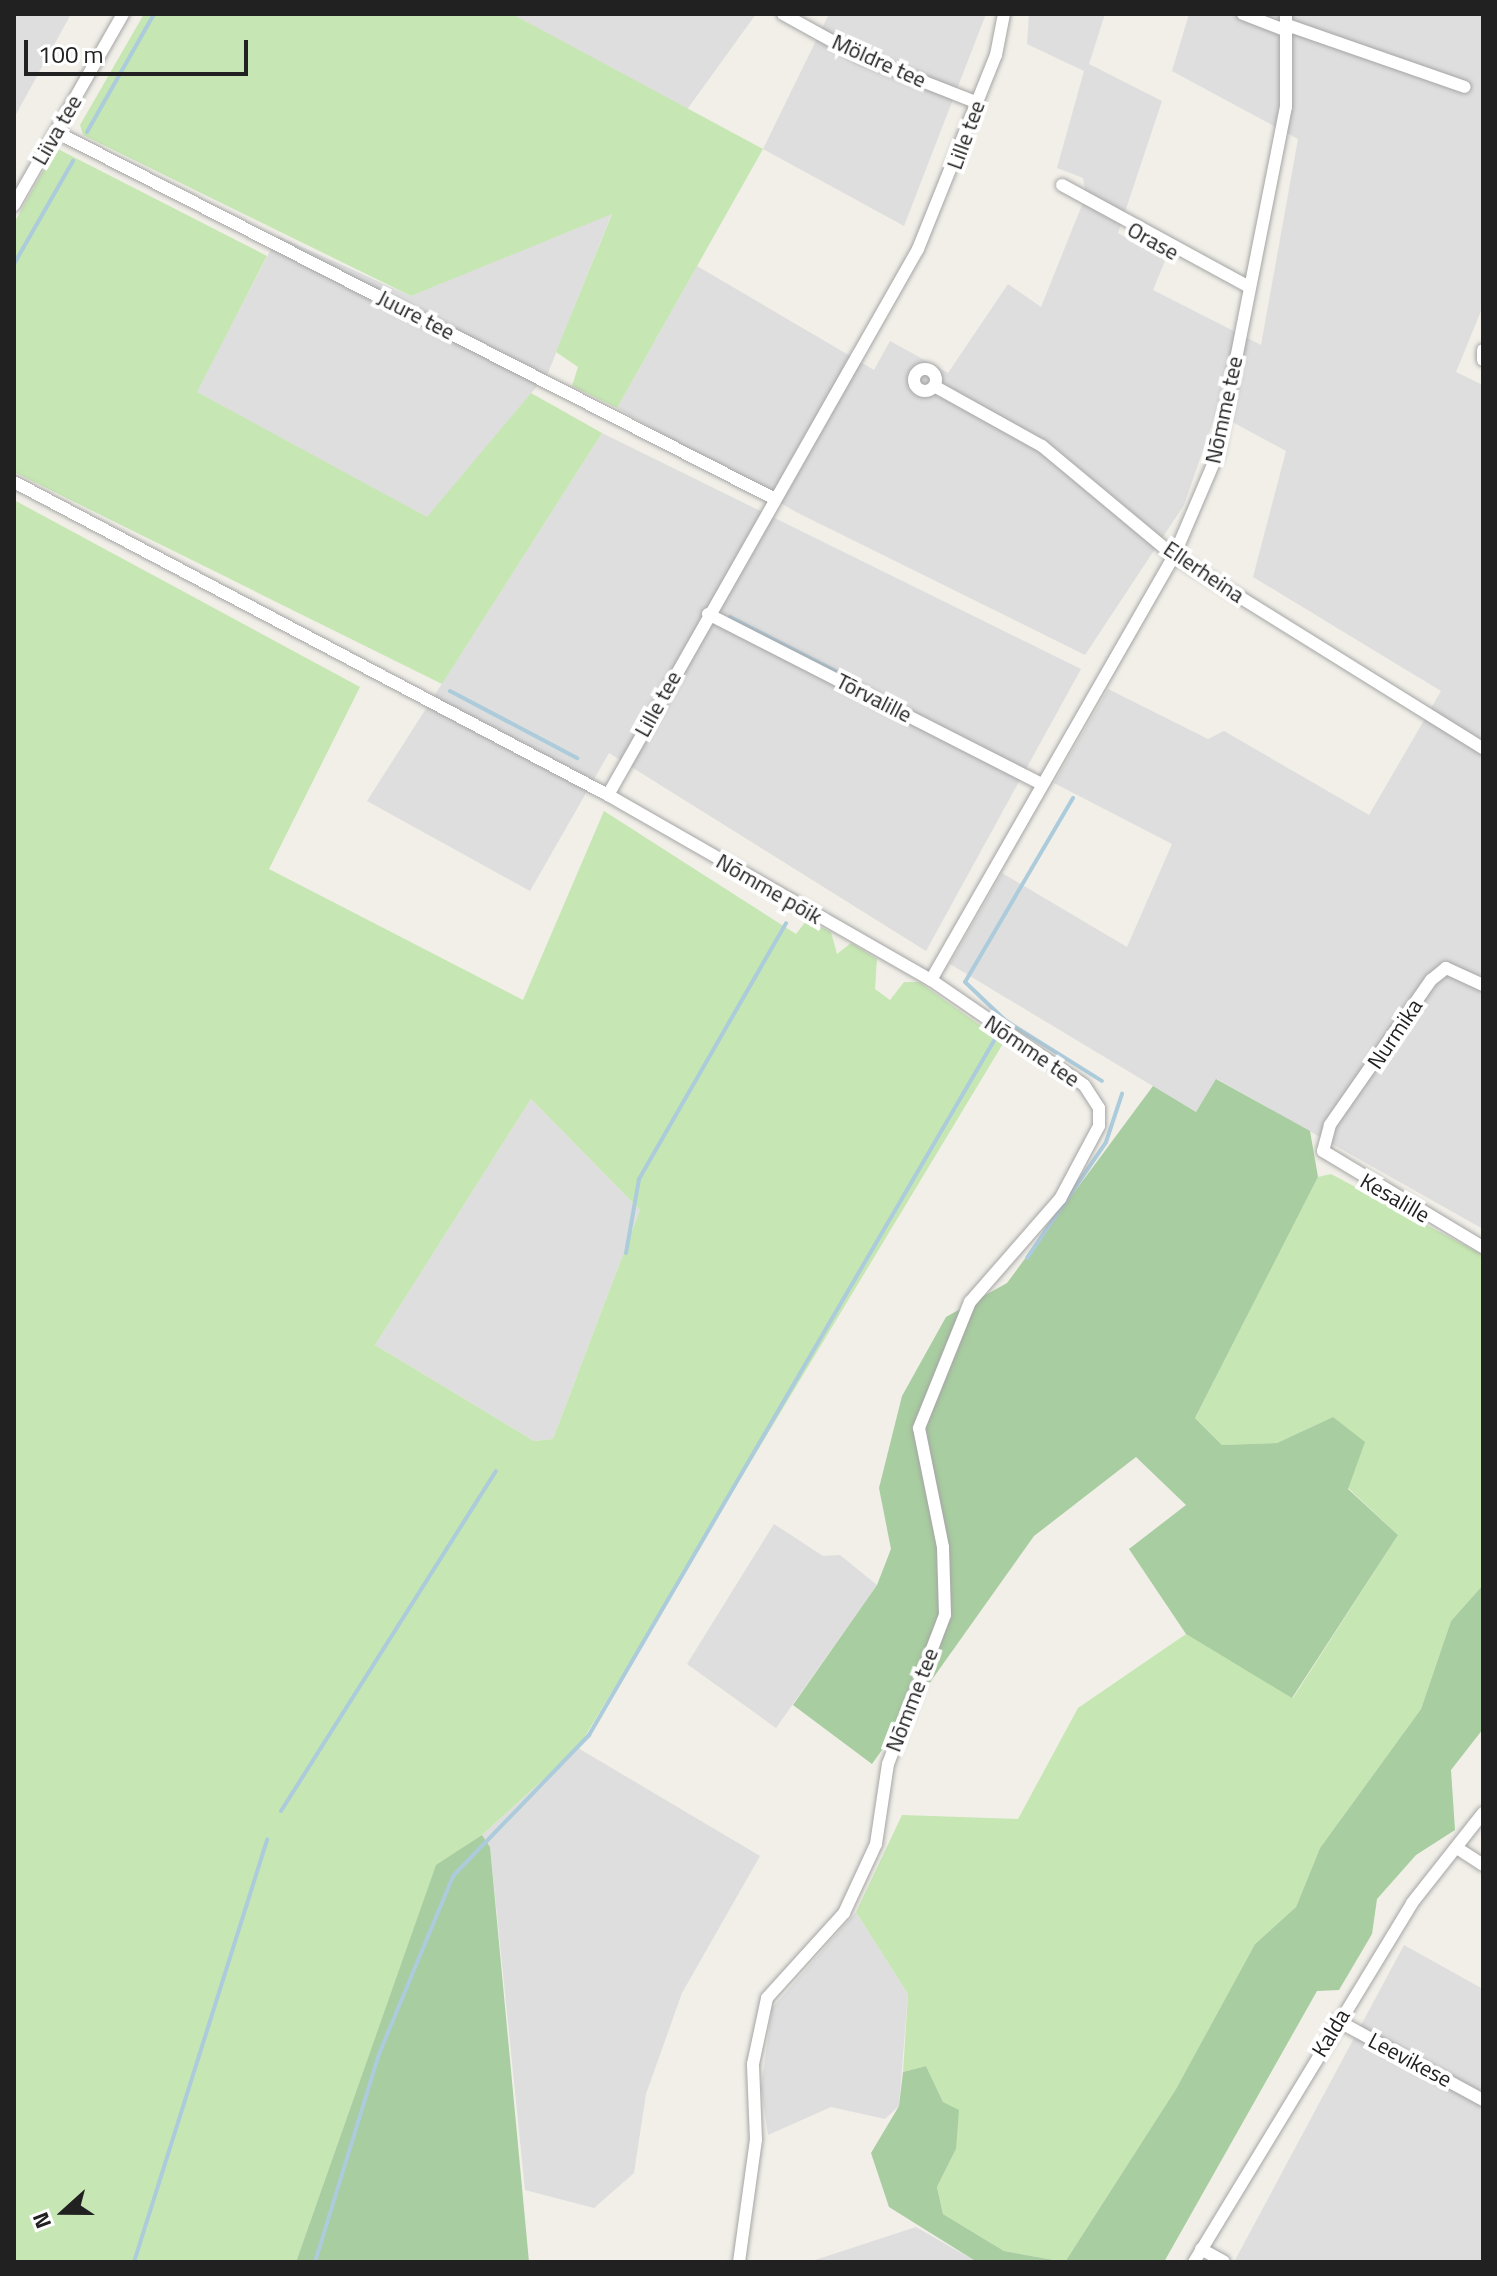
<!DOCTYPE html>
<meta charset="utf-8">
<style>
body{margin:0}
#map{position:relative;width:1497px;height:2276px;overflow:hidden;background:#f1efe8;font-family:"Titillium Web",sans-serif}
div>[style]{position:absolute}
.residential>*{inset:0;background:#dfdede}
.grass>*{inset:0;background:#c6e7b3}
.forest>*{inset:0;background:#a8cda0}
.stream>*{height:4px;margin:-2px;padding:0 2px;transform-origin:2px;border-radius:2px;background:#accbdb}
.roads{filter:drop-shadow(0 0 2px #a5a5a5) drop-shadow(0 0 2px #a5a5a5)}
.minor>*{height:12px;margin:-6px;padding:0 6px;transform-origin:6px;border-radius:6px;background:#fff}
.minor>.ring{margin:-6px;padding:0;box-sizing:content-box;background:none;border:12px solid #fff;border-radius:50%}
span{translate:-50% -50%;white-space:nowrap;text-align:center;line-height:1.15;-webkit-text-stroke:8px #fff;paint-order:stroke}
.street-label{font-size:22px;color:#212121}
.frame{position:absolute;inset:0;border:16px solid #212121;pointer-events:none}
.north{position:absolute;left:24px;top:2172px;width:80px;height:80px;-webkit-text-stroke:6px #fff;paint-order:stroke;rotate:249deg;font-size:22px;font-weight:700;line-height:32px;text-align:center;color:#212121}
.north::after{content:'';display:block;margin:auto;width:28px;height:36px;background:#212121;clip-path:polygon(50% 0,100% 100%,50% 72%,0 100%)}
.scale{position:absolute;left:24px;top:40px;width:224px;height:36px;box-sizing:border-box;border:4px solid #212121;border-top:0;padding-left:10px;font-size:24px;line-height:28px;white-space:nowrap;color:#212121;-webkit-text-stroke:6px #fff;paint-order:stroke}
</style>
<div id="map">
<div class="residential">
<i style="clip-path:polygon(14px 14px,71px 14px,14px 118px)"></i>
<i style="clip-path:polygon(512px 14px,756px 14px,686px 111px)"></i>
<i style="clip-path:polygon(829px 14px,986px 14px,904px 226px,763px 149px)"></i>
<i style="clip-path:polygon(1029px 14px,1105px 14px,1089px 64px,1162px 101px,1118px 233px,1165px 261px,1153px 290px,1261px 345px,1298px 139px,1172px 71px,1189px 14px,1483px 14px,1483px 306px,1456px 372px,1483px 385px,1483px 1229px,1217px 1079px,1196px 1112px,950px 964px,1002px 873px,1127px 947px,1172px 844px,1054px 783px,1108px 689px,1208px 739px,1224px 731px,1369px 815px,1441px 691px,1253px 577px,1286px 451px,1216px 413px,1184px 505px,1085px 655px,796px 512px,617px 408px,697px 266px,874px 370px,890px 341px,948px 373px,1008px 284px,1041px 307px,1086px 195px,1083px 178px,1057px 168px,1084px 71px,1027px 44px)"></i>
<i style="clip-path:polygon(612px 213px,548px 373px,428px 518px,196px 392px,278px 236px,411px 296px)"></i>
<i style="clip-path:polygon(602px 433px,1081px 669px,926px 951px,609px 753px,530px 891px,367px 801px)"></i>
<i style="clip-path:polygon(531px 1099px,640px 1210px,553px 1439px,534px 1441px,375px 1345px)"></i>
<i style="clip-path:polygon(774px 1524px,823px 1556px,840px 1555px,877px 1585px,776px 1728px,687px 1664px)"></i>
<i style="clip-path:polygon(578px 1748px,760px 1856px,682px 1993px,646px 2094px,634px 2173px,594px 2208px,525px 2190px,490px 1847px,482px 1835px)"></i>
<i style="clip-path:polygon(856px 1912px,908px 1994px,899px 2106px,885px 2119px,831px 2107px,768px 2135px,761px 2088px,772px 2008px)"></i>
<i style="clip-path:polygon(1404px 1945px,1483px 1989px,1483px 2262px,1234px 2262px)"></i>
<i style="clip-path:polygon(916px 2227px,977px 2262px,809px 2262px)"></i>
</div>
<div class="grass">
<i style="clip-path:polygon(144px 14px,512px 14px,763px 149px,617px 408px,572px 386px,578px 367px,556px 352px,612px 214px,411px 296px,83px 135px,80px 125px)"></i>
<i style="clip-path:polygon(56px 148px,267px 256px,197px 392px,427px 517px,531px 393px,602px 433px,442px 684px,14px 472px,14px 223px)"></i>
<i style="clip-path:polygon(evenodd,14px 500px,360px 687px,269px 869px,523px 1000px,604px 811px,796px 934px,807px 920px,831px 932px,837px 954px,851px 943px,877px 959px,875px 989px,890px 1000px,904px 982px,919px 982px,1004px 1042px,578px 1748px,482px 1835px,436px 1866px,296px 2262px,14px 2262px,14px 500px,531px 1099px,640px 1210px,553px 1439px,534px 1441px,375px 1345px,531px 1099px)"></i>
<i style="clip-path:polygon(1331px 1174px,1483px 1255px,1483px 1585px,1451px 1621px,1421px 1709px,1320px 1848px,1296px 1907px,1255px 1944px,1176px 2089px,1065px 2262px,1004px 2251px,943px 2214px,937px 2187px,956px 2149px,943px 2102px,926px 2066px,903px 2072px,908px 1994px,856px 1912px,902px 1815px,1018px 1819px,1078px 1708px,1186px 1634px,1293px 1698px,1398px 1535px,1348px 1488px,1333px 1417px,1277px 1443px,1222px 1445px,1195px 1418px,1318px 1177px)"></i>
</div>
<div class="forest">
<i style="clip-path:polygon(1216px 1079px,1310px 1131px,1318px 1177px,1195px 1418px,1222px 1445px,1277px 1443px,1333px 1417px,1365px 1442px,1348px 1489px,1398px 1535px,1292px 1698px,1186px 1634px,1129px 1549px,1186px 1505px,1136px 1457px,1034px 1536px,872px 1764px,793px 1705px,877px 1585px,891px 1549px,879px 1488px,902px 1396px,946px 1317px,1007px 1283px,1153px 1086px,1196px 1112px)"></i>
<i style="clip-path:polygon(1483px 1585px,1483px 1729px,1451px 1770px,1455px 1830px,1416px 1855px,1377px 1899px,1372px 1934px,1339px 1990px,1317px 1991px,1164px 2262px,977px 2262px,889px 2207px,871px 2153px,899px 2106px,903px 2072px,926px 2066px,943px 2102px,959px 2110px,956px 2149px,937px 2187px,943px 2214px,1004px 2251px,1065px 2262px,1176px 2089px,1255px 1944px,1296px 1907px,1320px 1848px,1421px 1709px,1451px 1621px)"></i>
<i style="clip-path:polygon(482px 1835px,490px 1847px,529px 2262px,296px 2262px,436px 1865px)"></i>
</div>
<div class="stream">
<i style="left:87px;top:132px;width:136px;rotate:-60.4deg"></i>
<i style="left:14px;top:264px;width:119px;rotate:-60.2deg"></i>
<i style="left:730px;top:617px;width:140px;rotate:27.1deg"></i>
<i style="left:450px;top:691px;width:144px;rotate:27.8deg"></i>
<i style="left:1073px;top:798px;width:213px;rotate:120.4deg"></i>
<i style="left:965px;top:982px;width:57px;rotate:43.6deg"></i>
<i style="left:1006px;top:1021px;width:113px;rotate:32deg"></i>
<i style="left:626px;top:1253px;width:75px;rotate:-80deg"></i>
<i style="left:639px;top:1179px;width:295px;rotate:-60.1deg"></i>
<i style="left:1027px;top:1258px;width:140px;rotate:-55.7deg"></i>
<i style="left:1106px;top:1142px;width:51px;rotate:-71.6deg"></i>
<i style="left:281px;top:1811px;width:402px;rotate:-57.7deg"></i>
<i style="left:134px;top:2262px;width:443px;rotate:-72.5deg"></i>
<i style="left:315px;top:2262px;width:218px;rotate:-72.9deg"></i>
<i style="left:379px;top:2054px;width:193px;rotate:-67.4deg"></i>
<i style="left:453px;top:1876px;width:196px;rotate:-46deg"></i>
<i style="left:589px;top:1735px;width:806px;rotate:-59.74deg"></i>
</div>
<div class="roads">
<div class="minor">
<i style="left:783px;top:14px;width:89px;rotate:28.9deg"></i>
<i style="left:861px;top:57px;width:126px;rotate:21.5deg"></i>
<i style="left:1243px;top:14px;width:47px;rotate:21.1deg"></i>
<i style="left:1287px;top:25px;width:188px;rotate:19.2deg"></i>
<i style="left:56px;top:132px;width:807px;rotate:27.04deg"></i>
<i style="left:1062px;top:185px;width:213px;rotate:28.6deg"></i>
<i style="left:14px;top:205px;width:220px;rotate:-60.3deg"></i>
<i style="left:1483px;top:350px;width:10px;rotate:90deg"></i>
<i class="ring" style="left:914px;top:369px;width:10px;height:10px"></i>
<i style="left:934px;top:386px;width:124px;rotate:29.1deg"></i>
<i style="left:1042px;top:446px;width:172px;rotate:39.8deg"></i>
<i style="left:1174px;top:556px;width:364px;rotate:31.9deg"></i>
<i style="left:14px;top:482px;width:671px;rotate:27.79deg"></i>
<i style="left:608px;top:795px;width:372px;rotate:29.8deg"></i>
<i style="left:708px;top:614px;width:373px;rotate:27deg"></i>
<i style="left:608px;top:795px;width:628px;rotate:-60.41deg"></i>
<i style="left:918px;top:249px;width:209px;rotate:-68.1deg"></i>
<i style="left:996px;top:55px;width:42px;rotate:-79deg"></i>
<i style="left:1483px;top:985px;width:41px;rotate:-155.3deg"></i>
<i style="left:1446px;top:968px;width:19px;rotate:141deg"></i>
<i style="left:1431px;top:980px;width:177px;rotate:124.9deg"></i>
<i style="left:1330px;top:1125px;width:27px;rotate:105deg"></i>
<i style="left:1323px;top:1151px;width:187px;rotate:31deg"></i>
<i style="left:1457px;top:1848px;width:31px;rotate:33deg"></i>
<i style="left:1338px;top:2021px;width:165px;rotate:28.6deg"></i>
<i style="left:1201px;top:2249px;width:26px;rotate:29deg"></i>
<i style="left:739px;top:2262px;width:123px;rotate:-82.1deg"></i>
<i style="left:756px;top:2140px;width:76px;rotate:-92.3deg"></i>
<i style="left:753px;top:2064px;width:67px;rotate:-78deg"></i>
<i style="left:767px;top:1998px;width:115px;rotate:-47.8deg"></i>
<i style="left:844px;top:1913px;width:76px;rotate:-65.1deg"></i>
<i style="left:876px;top:1844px;width:81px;rotate:-81.5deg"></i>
<i style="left:888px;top:1764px;width:160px;rotate:-69.1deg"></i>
<i style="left:945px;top:1615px;width:68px;rotate:-91.7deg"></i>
<i style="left:943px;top:1547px;width:121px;rotate:-101.4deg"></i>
<i style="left:919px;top:1428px;width:136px;rotate:-68deg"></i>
<i style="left:970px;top:1302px;width:137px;rotate:-48.9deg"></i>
<i style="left:1060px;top:1199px;width:83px;rotate:-61.9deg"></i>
<i style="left:1099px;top:1126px;width:18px;rotate:-90deg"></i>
<i style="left:1099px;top:1108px;width:27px;rotate:-123deg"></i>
<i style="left:1084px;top:1085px;width:186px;rotate:-145.5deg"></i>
<i style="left:931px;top:980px;width:489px;rotate:-60.2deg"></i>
<i style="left:1174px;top:556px;width:110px;rotate:-66.9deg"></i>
<i style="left:1217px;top:455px;width:355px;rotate:-78.8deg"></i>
<i style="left:1286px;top:107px;width:93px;rotate:-90deg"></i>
<i style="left:1194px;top:2262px;width:420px;rotate:-58.7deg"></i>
<i style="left:1412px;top:1903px;width:115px;rotate:-51.7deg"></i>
</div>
</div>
<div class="street-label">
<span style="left:879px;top:61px;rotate:24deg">Möldre tee</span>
<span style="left:57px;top:130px;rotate:-60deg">Liiva tee</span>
<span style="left:966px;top:135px;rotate:-70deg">Lille tee</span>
<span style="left:1153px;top:241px;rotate:29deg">Orase</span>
<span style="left:416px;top:315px;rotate:27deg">Juure tee</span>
<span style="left:1224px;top:410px;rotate:-78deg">Nõmme tee</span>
<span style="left:1204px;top:572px;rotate:34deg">Ellerheina</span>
<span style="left:874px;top:698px;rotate:27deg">Tõrvalille</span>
<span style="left:658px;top:704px;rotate:-61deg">Lille tee</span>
<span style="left:769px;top:889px;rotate:30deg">Nõmme põik</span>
<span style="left:1395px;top:1034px;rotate:-56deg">Nurmika</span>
<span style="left:1032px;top:1051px;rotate:34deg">Nõmme tee</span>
<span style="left:1395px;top:1198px;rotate:30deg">Kesalille</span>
<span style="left:912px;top:1700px;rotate:-69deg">Nõmme tee</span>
<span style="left:1331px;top:2033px;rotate:-59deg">Kalda</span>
<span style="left:1410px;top:2060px;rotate:28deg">Leevikese</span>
</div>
<div class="frame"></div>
<div class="north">N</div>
<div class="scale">100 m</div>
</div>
